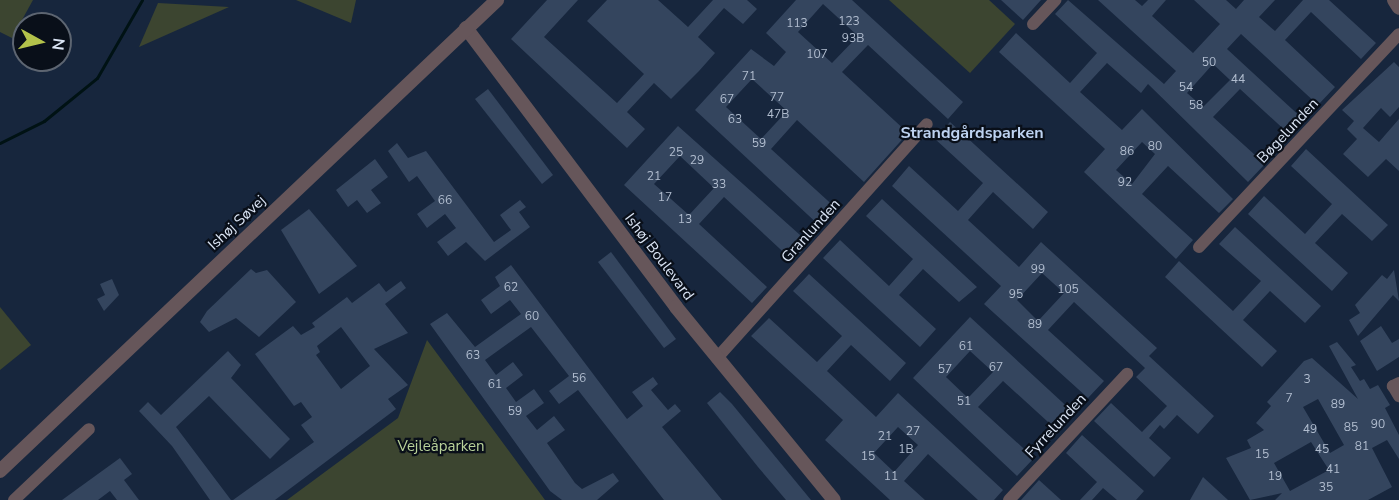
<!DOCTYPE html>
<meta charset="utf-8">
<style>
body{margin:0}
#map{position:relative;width:1399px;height:500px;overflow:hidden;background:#17263d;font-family:"Nunito Sans",sans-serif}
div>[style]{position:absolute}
.green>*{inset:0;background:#3c4530}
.stream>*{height:3px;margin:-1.5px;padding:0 1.5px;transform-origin:1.5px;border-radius:1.5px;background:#001214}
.building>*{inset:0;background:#34455e}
.minor>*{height:12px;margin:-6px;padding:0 6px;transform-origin:6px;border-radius:6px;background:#66565a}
.tertiary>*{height:14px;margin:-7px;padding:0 7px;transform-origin:7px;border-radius:7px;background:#66565a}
span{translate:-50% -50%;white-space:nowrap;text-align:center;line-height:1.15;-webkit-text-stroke:4.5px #090f19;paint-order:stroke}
.number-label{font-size:12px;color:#b1bdcf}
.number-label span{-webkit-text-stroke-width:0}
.street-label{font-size:15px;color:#dbe5f5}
.park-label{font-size:15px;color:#bad39a}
.neighbourhood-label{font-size:16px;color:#bdd2f0;font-weight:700}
.north{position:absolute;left:12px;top:12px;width:60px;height:60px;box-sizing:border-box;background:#090f19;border:2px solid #5d6571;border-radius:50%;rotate:98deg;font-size:16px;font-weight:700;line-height:24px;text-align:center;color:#dbe5f5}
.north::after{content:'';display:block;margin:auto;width:21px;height:27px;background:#b3c24b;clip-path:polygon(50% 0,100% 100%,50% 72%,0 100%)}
</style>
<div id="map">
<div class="green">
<i style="clip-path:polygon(0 0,33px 0,12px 38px,0 32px)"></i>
<i style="clip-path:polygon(296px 0,356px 0,351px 23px)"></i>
<i style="clip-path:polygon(889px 0,989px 0,1015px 24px,970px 73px)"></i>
<i style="clip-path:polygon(158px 3px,229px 7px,139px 47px)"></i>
<i style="clip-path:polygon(0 307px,31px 345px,0 370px)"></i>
<i style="clip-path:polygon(427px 340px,545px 500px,287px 500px,398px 418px)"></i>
</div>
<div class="stream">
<i style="left:0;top:143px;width:49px;rotate:-26.6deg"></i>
<i style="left:44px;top:121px;width:68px;rotate:-39.1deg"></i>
<i style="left:97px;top:78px;width:90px;rotate:-60deg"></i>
</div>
<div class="building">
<i style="clip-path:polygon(547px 0,578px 0,544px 37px,617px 103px,644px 74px,587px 21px,607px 0,658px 0,688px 27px,713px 0,747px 0,757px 9px,743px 24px,724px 8px,698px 37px,715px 53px,699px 71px,671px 99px,654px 83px,627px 112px,645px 129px,627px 148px,511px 39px)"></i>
<i style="clip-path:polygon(evenodd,796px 0,852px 0,963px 102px,948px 119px,868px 45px,842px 72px,908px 133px,864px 182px,797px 120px,771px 149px,838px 210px,822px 228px,695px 110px,751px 49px,774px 66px,786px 52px,766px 33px,796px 0,823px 4px,858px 36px,832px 63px,798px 32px,823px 4px,796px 0,752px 79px,787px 111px,761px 139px,726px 107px,752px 79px)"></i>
<i style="clip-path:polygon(1001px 0,1041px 0,1023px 20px)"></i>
<i style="clip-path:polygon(evenodd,1068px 0,1164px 84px,1176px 71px,1098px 0,1135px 0,1142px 6px,1148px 0,1166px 0,1152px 16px,1193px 53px,1220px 24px,1194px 0,1226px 0,1236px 9px,1244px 0,1275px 0,1259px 17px,1275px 31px,1303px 0,1329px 0,1376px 43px,1361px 59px,1311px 12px,1285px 40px,1335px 87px,1318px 105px,1241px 34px,1227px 49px,1304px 120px,1290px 135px,1240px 89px,1213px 117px,1265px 164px,1248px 182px,1148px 84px,1141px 93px,1107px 63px,1080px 92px,1122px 130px,1142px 109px,1233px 199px,1219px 213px,1168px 166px,1142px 194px,1193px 240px,1176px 259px,1084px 172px,1105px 149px,999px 52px,1016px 33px,1070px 83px,1097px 53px,1055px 14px,1068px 0,1213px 64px,1230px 80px,1203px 107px,1187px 93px,1213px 64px,1068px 0,1142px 142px,1155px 154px,1132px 184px,1116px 170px,1142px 142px)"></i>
<i style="clip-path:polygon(1394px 62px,1399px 67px,1399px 107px,1390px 117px,1381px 108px,1363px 128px,1379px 142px,1399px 119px,1399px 171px,1386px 159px,1368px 177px,1343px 154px,1357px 139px,1347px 129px,1354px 121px,1342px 110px)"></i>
<i style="clip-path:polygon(488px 89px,553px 175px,542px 184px,475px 99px)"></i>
<i style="clip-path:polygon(evenodd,950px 122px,1048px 212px,1033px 229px,993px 192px,968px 220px,1019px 267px,1041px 242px,1157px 348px,1149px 356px,1214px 416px,1198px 434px,1177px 415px,1164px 429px,1160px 425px,1149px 438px,1171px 458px,1154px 477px,1094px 421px,1111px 403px,1142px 432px,1167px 406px,1136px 377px,1145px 368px,1074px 302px,1048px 330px,1104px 381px,1088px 398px,984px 304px,1001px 286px,892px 186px,909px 166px,958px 211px,983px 183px,935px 139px,950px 122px,1042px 273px,1064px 293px,1038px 321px,1017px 300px,1042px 273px)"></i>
<i style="clip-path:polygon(evenodd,678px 126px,809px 243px,793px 261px,724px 197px,699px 224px,767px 287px,752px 303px,624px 185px,678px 126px,680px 156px,714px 188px,689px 215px,654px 184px,680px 156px)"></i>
<i style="clip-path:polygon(397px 143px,408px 158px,426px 151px,494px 242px,511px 230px,500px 215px,520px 200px,526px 207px,519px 212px,530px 227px,485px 261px,466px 242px,448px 256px,437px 242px,456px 228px,445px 214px,427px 228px,417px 214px,435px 201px,417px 176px,409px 182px,388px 151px)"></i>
<i style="clip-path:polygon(1306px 149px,1388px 225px,1372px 241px,1342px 214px,1315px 243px,1348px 273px,1332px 291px,1248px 214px,1264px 196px,1305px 234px,1332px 204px,1291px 166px)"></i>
<i style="clip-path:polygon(375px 159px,388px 177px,371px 190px,381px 203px,367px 213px,357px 200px,348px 207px,336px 190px)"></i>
<i style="clip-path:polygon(882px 199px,977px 287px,959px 302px,923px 269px,899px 295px,936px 329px,920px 347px,823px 258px,840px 240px,889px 286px,913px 259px,866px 216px)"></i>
<i style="clip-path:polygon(309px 209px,357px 266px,319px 294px,281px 230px)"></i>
<i style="clip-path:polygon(1235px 227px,1321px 306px,1305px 323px,1270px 291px,1243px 320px,1277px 351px,1262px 367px,1165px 277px,1179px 261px,1233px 311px,1261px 281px,1219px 244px)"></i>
<i style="clip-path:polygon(611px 252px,676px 339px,664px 348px,598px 262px)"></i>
<i style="clip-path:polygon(511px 265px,627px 419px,643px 406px,632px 392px,653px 377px,658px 384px,651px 390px,668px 410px,675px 404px,681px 411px,662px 427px,722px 500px,664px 500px,578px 390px,559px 404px,549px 391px,569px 376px,531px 327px,485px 360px,496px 375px,513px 362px,523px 375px,506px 388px,516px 402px,534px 389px,544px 403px,526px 416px,537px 430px,554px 416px,565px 430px,547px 443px,575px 483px,582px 489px,613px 473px,619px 481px,597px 500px,562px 500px,550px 491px,430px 324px,447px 313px,475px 347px,493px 334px,521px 314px,510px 300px,491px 314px,481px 300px,500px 286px,495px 277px)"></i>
<i style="clip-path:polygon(251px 269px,256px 273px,267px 270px,296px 302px,259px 337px,236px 318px,209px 332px,200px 322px,207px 311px)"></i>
<i style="clip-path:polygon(1394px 270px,1399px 301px,1393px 295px,1358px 336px,1349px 320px,1360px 313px,1355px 305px,1382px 275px,1387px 279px)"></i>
<i style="clip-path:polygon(evenodd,809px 274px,906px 363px,890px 381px,851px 345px,827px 371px,876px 417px,898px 393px,1003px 490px,994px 500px,978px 500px,928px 454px,904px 481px,925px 500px,890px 500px,825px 440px,843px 420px,751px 336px,769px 318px,817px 362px,842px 336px,793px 291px,809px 274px,898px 427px,918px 445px,894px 472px,874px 453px,898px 427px)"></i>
<i style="clip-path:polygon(112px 279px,119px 295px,104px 311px,97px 299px,105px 295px,100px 284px)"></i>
<i style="clip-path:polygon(evenodd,401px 281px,406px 288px,385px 304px,408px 333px,374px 349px,408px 385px,388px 399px,396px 409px,275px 500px,233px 500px,314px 442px,301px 425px,312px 417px,301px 402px,294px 406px,255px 354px,293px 326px,301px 335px,315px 327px,312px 323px,347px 297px,352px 303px,379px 283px,386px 292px,401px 281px,341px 327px,370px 366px,341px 389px,316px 355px,320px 352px,317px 346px,341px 327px)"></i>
<i style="clip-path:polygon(evenodd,970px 317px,1075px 414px,1059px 432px,1003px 381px,978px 407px,1034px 458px,1017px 476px,913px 378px,970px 317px,970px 351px,993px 372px,968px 398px,946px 377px,970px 351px)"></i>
<i style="clip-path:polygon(1381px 326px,1392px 343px,1399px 339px,1399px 357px,1377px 371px,1360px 341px)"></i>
<i style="clip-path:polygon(evenodd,1337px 342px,1356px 365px,1351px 367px,1360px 381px,1364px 379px,1370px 389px,1378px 385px,1390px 405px,1385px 408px,1399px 435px,1399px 459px,1387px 440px,1372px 448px,1392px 487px,1368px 500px,1275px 500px,1282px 493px,1250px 500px,1226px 458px,1251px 448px,1247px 440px,1264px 430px,1256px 423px,1271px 406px,1267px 402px,1304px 361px,1312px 358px,1358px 399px,1329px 346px,1337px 342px,1318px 399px,1344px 445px,1330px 453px,1303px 407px,1318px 399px,1337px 342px,1311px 442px,1329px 470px,1290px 491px,1274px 463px,1311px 442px)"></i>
<i style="clip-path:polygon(228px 351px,241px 365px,231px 378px,290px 439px,270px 459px,209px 396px,176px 427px,231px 500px,210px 500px,172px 446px,139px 411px,148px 402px,161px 415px)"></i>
<i style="clip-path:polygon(720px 392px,732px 404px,811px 500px,786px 500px,758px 467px,707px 403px)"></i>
<i style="clip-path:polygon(1082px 435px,1144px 491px,1136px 500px,1117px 500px,1103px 488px,1092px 500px,1080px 500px,1097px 482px,1066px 453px)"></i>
<i style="clip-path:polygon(120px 458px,132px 474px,124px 480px,139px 500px,117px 500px,110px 491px,98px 500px,62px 500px)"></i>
<i style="clip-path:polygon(1203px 477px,1228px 500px,1190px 500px)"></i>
<i style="clip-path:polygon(1039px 480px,1061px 500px,1021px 500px)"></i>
</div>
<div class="minor">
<i style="left:1033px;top:24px;width:33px;rotate:-47deg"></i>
<i style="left:1199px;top:247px;width:292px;rotate:-46.8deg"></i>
<i style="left:717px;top:358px;width:314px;rotate:-48.1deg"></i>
<i style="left:1399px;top:383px;width:7px;rotate:153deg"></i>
<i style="left:1393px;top:386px;width:12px;rotate:59deg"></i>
<i style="left:14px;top:500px;width:103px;rotate:-43.4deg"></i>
<i style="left:1009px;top:500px;width:173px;rotate:-46.9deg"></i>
</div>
<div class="tertiary">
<i style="left:1394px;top:0;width:9px;rotate:58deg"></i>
<i style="left:466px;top:28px;width:349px;rotate:53deg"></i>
<i style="left:676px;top:307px;width:249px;rotate:50.7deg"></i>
<i style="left:0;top:471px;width:685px;rotate:-43.46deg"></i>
</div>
<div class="number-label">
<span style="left:849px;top:22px">123</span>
<span style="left:797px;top:24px">113</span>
<span style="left:853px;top:39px">93B</span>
<span style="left:817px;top:55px">107</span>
<span style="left:1209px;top:63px">50</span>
<span style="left:749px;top:77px">71</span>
<span style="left:1238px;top:80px">44</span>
<span style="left:1186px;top:88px">54</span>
<span style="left:777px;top:98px">77</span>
<span style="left:727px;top:100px">67</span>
<span style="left:1196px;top:106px">58</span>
<span style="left:778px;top:115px">47B</span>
<span style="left:735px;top:120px">63</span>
<span style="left:759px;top:144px">59</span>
<span style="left:1155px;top:147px">80</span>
<span style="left:1127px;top:152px">86</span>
<span style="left:676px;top:153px">25</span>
<span style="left:697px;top:161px">29</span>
<span style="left:654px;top:177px">21</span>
<span style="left:1125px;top:183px">92</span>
<span style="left:719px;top:185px">33</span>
<span style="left:665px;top:198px">17</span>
<span style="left:445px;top:201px">66</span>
<span style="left:685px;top:220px">13</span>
<span style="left:1038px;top:270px">99</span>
<span style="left:511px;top:288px">62</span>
<span style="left:1068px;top:290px">105</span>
<span style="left:1016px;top:295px">95</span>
<span style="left:532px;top:317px">60</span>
<span style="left:1035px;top:325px">89</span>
<span style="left:966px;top:347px">61</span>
<span style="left:473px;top:356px">63</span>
<span style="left:996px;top:368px">67</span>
<span style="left:945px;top:370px">57</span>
<span style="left:579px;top:379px">56</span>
<span style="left:1307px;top:380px">3</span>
<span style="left:495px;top:385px">61</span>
<span style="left:1289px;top:399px">7</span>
<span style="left:964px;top:402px">51</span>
<span style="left:1338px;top:405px">89</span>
<span style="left:515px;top:412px">59</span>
<span style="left:1378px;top:425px">90</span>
<span style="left:1351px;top:428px">85</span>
<span style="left:1310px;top:430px">49</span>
<span style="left:913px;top:432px">27</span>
<span style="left:885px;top:437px">21</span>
<span style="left:1362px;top:447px">81</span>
<span style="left:906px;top:450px">1B</span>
<span style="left:1322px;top:450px">45</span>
<span style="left:1262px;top:455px">15</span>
<span style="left:868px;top:457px">15</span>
<span style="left:1333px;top:470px">41</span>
<span style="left:891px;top:477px">11</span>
<span style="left:1275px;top:477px">19</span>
<span style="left:1326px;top:488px">35</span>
</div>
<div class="street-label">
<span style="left:1288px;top:131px;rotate:-47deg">Bøgelunden</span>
<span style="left:237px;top:223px;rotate:-43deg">Ishøj Søvej</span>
<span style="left:811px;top:231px;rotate:-48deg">Granlunden</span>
<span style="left:659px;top:257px;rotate:53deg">Ishøj Boulevard</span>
<span style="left:1056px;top:426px;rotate:-47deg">Fyrrelunden</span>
</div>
<div class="park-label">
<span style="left:441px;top:447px">Vejleåparken</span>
</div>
<div class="neighbourhood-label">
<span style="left:972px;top:133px">Strandgårdsparken</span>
</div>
<div class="north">N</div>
</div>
